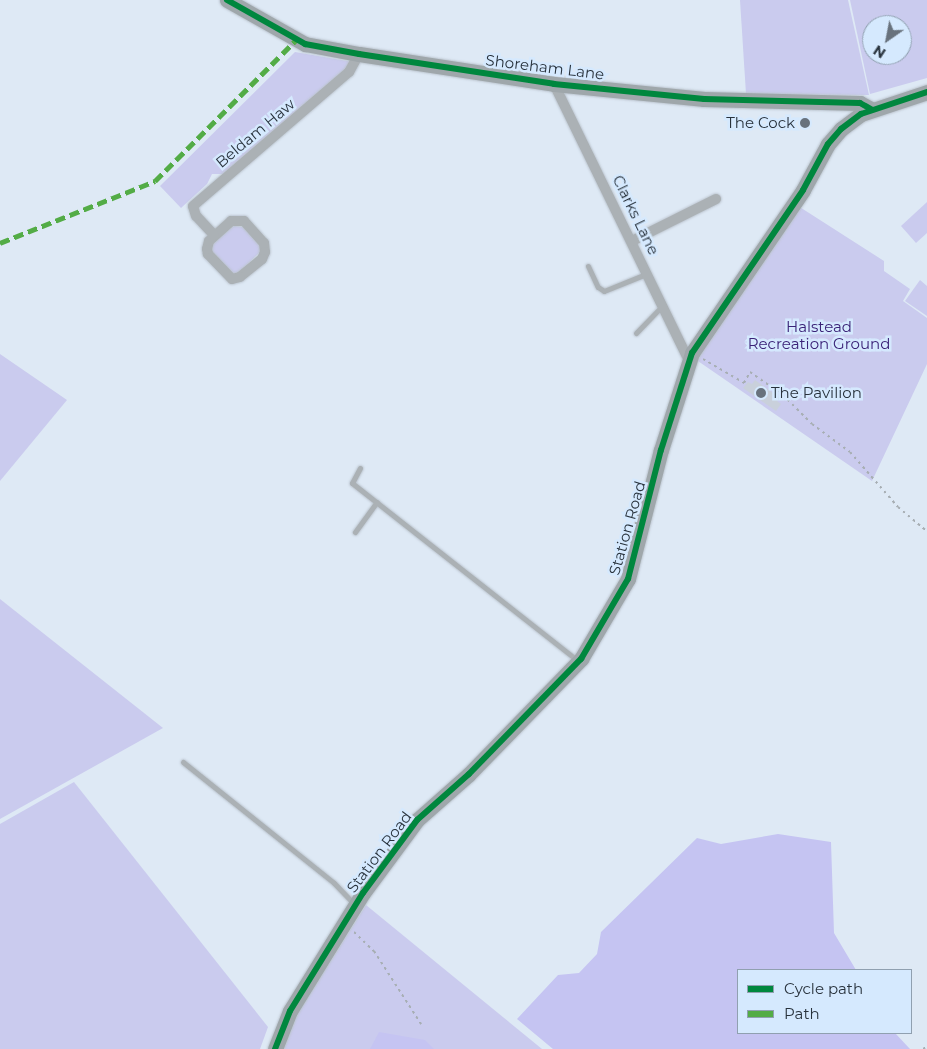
<!DOCTYPE html>
<style>
body{margin:0}
#map{position:relative;width:927px;height:1049px;overflow:hidden;background:#dee9f5;font-family:Montserrat,sans-serif}
div>[style]{position:absolute}
.green>*{inset:0;background:#cacbee}
.forest>*{inset:0;background:#c5c4f2}
.building>*{inset:0;background:#c9d0db}
.path>*{height:2px;margin-top:-1px;transform-origin:0;background:repeating-linear-gradient(90deg,#a7aeb3 0 2.5px,transparent 0 6.5px)}
.roads{filter:drop-shadow(0 0 1px #bbc4ce) drop-shadow(0 0 1px #bbc4ce)}
.lane>*{height:5px;margin:-2.5px;padding:0 2.5px;transform-origin:2.5px;border-radius:2.5px;background:#abb1b5}
.street>*{height:10px;margin:-5px;padding:0 5px;transform-origin:5px;border-radius:5px;background:#abb1b5}
.secondary>*{height:15px;margin:-7.5px;padding:0 7.5px;transform-origin:7.5px;border-radius:7.5px;background:#9fa7ab}
.quiet>*{height:5px;margin-top:-2.5px;transform-origin:0;background:repeating-linear-gradient(90deg,#53ac46 0 10px,transparent 0 15px)}
.cycleway>*{height:6px;margin:-3px;padding:0 3px;transform-origin:3px;border-radius:3px;background:#00873e}
.dots>*{width:14px;height:14px;translate:-50% -50%;box-sizing:border-box;border:2px solid #d5e9fe;border-radius:50%}
span{translate:-50% -50%;white-space:nowrap;text-align:center;line-height:1.15;-webkit-text-stroke:5px #d5e9fe;paint-order:stroke}
.street-label{font-size:15px;color:#28323c}
.poi-label{font-size:15px;color:#28323c}
.right{translate:-100% -50%;text-align:right}
.left{translate:0 -50%;text-align:left}
.park-label{font-size:15px;color:#3a2277}
.legend{position:absolute;left:737px;top:969px;width:175px;height:65px;box-sizing:border-box;background:#d5e9fe;border:1px solid #90a0b0;margin:0;padding:6px 9px;list-style:none;font-size:15px;color:#28323c}
.legend li{display:flex;align-items:center;gap:10px;height:25px}
.legend b{width:25px;border:1px solid #90a0b0}
.north{position:absolute;left:862px;top:15px;width:50px;height:50px;box-sizing:border-box;background:#d5e9fe;border:1px solid #90a0b0;border-radius:50%;rotate:213deg;font-size:14px;font-weight:700;line-height:20px;text-align:center;color:#28323c}
.north::after{content:'';display:block;margin:auto;width:18px;height:22px;background:#68727d;clip-path:polygon(50% 0,100% 100%,50% 72%,0 100%)}
</style>
<div id="map">
<div class="green">
<i style="clip-path:polygon(740px 0,848px 0,869px 95px,746px 94px)"></i>
<i style="clip-path:polygon(evenodd,850px 0,927px 0,927px 78px,870px 94px,850px 0,872px 25px,902px 25px,902px 55px,872px 55px,872px 25px)"></i>
<i style="clip-path:polygon(295px 52px,353px 62px,227px 174px,212px 174px,207px 184px,181px 208px,160px 186px)"></i>
<i style="clip-path:polygon(927px 202px,927px 233px,916px 243px,901px 226px)"></i>
<i style="clip-path:polygon(795px 204px,884px 261px,884px 271px,910px 289px,903px 301px,927px 318px,927px 364px,872px 481px,695px 359px)"></i>
<i style="clip-path:polygon(234px 226px,243px 227px,258px 242px,261px 251px,237px 274px,228px 272px,212px 254px,212px 242px)"></i>
<i style="clip-path:polygon(920px 280px,927px 286px,927px 316px,905px 301px)"></i>
<i style="clip-path:polygon(0 354px,67px 400px,0 481px)"></i>
<i style="clip-path:polygon(0 599px,163px 728px,0 819px)"></i>
<i style="clip-path:polygon(74px 782px,268px 1027px,260px 1049px,0 1049px,0 824px)"></i>
<i style="clip-path:polygon(366px 905px,542px 1049px,284px 1049px,298px 1013px)"></i>
</div>
<div class="forest">
<i style="clip-path:polygon(778px 834px,831px 842px,834px 933px,856px 970px,738px 970px,738px 1033px,895px 1033px,910px 1049px,553px 1049px,517px 1019px,558px 975px,579px 973px,597px 954px,601px 932px,697px 838px,721px 844px)"></i>
<i style="clip-path:polygon(379px 1032px,425px 1040px,434px 1049px,370px 1049px)"></i>
</div>
<div class="building">
<i style="clip-path:polygon(755px 380px,780px 398px,777px 401px,781px 404px,776px 411px,743px 388px,748px 382px,752px 384px)"></i>
</div>
<div class="path">
<i style="left:703px;top:359px;width:48px;rotate:30.3deg"></i>
<i style="left:744px;top:383px;width:13px;rotate:-61deg"></i>
<i style="left:750px;top:372px;width:40px;rotate:34.9deg"></i>
<i style="left:783px;top:395px;width:41px;rotate:45deg"></i>
<i style="left:812px;top:424px;width:47px;rotate:36.4deg"></i>
<i style="left:850px;top:452px;width:73px;rotate:48.9deg"></i>
<i style="left:898px;top:507px;width:38px;rotate:40deg"></i>
<i style="left:354px;top:932px;width:28px;rotate:44deg"></i>
<i style="left:374px;top:951px;width:87px;rotate:57.2deg"></i>
<i style="left:923px;top:1049px;width:5px;rotate:-37deg"></i>
</div>
<div class="roads">
<div class="lane">
<i style="left:588px;top:266px;width:23px;rotate:65deg"></i>
<i style="left:598px;top:287px;width:7px;rotate:34deg"></i>
<i style="left:604px;top:291px;width:45px;rotate:-22deg"></i>
<i style="left:636px;top:333px;width:37px;rotate:-46deg"></i>
<i style="left:360px;top:468px;width:17px;rotate:118deg"></i>
<i style="left:352px;top:483px;width:288px;rotate:38.2deg"></i>
<i style="left:355px;top:532px;width:37px;rotate:-54deg"></i>
<i style="left:183px;top:762px;width:193px;rotate:38.7deg"></i>
<i style="left:334px;top:883px;width:28px;rotate:46deg"></i>
</div>
<div class="street">
<i style="left:554px;top:84px;width:308px;rotate:64deg"></i>
<i style="left:231px;top:221px;width:13px"></i>
<i style="left:244px;top:221px;width:30px;rotate:48deg"></i>
<i style="left:264px;top:243px;width:9px;rotate:84deg"></i>
<i style="left:265px;top:252px;width:8px;rotate:113deg"></i>
<i style="left:262px;top:259px;width:28px;rotate:141deg"></i>
<i style="left:240px;top:277px;width:8px;rotate:166deg"></i>
<i style="left:232px;top:279px;width:35px;rotate:-134deg"></i>
<i style="left:208px;top:254px;width:5px;rotate:-101deg"></i>
<i style="left:207px;top:249px;width:8px;rotate:-76deg"></i>
<i style="left:209px;top:241px;width:30px;rotate:-42deg"></i>
<i style="left:214px;top:235px;width:26px;rotate:-133deg"></i>
<i style="left:196px;top:216px;width:10px;rotate:-107deg"></i>
<i style="left:193px;top:206px;width:206px;rotate:-40.7deg"></i>
<i style="left:349px;top:72px;width:21px;rotate:-61deg"></i>
<i style="left:632px;top:241px;width:94px;rotate:-26.6deg"></i>
</div>
<div class="secondary">
<i style="left:227px;top:0;width:90px;rotate:29.4deg"></i>
<i style="left:305px;top:44px;width:55px;rotate:10.5deg"></i>
<i style="left:359px;top:54px;width:197px;rotate:8.7deg"></i>
<i style="left:554px;top:84px;width:151px;rotate:5.7deg"></i>
<i style="left:704px;top:99px;width:156px;rotate:1.5deg"></i>
<i style="left:860px;top:103px;width:13px;rotate:29deg"></i>
<i style="left:275px;top:1049px;width:41px;rotate:-68.5deg"></i>
<i style="left:290px;top:1011px;width:139px;rotate:-58.3deg"></i>
<i style="left:363px;top:893px;width:91px;rotate:-53.5deg"></i>
<i style="left:417px;top:820px;width:69px;rotate:-41.5deg"></i>
<i style="left:469px;top:774px;width:161px;rotate:-45.8deg"></i>
<i style="left:581px;top:659px;width:93px;rotate:-59.6deg"></i>
<i style="left:628px;top:579px;width:133px;rotate:-75.7deg"></i>
<i style="left:661px;top:450px;width:102px;rotate:-72.3deg"></i>
<i style="left:692px;top:353px;width:197px;rotate:-55.7deg"></i>
<i style="left:803px;top:190px;width:52px;rotate:-61.5deg"></i>
<i style="left:828px;top:144px;width:20px;rotate:-49deg"></i>
<i style="left:841px;top:129px;width:25px;rotate:-37deg"></i>
<i style="left:861px;top:114px;width:70px;rotate:-18.4deg"></i>
</div>
</div>
<div class="quiet">
<i style="left:0;top:243px;width:167px;rotate:-21.8deg"></i>
<i style="left:155px;top:181px;width:201px;rotate:-45deg"></i>
</div>
<div class="cycleway">
<i style="left:227px;top:0;width:90px;rotate:29.4deg"></i>
<i style="left:305px;top:44px;width:55px;rotate:10.5deg"></i>
<i style="left:359px;top:54px;width:197px;rotate:8.7deg"></i>
<i style="left:554px;top:84px;width:151px;rotate:5.7deg"></i>
<i style="left:704px;top:99px;width:156px;rotate:1.5deg"></i>
<i style="left:860px;top:103px;width:13px;rotate:29deg"></i>
<i style="left:275px;top:1049px;width:41px;rotate:-68.5deg"></i>
<i style="left:290px;top:1011px;width:139px;rotate:-58.3deg"></i>
<i style="left:363px;top:893px;width:91px;rotate:-53.5deg"></i>
<i style="left:417px;top:820px;width:69px;rotate:-41.5deg"></i>
<i style="left:469px;top:774px;width:161px;rotate:-45.8deg"></i>
<i style="left:581px;top:659px;width:93px;rotate:-59.6deg"></i>
<i style="left:628px;top:579px;width:133px;rotate:-75.7deg"></i>
<i style="left:661px;top:450px;width:102px;rotate:-72.3deg"></i>
<i style="left:692px;top:353px;width:197px;rotate:-55.7deg"></i>
<i style="left:803px;top:190px;width:52px;rotate:-61.5deg"></i>
<i style="left:828px;top:144px;width:20px;rotate:-49deg"></i>
<i style="left:841px;top:129px;width:25px;rotate:-37deg"></i>
<i style="left:861px;top:114px;width:70px;rotate:-18.4deg"></i>
</div>
<div class="dots">
<i style="left:805px;top:123px;background:#68727d"></i>
<i style="left:761px;top:393px;background:#68727d"></i>
</div>
<div class="street-label">
<span style="left:545px;top:67px;rotate:7deg">Shoreham Lane</span>
<span style="left:255px;top:133px;rotate:-40deg">Beldam Haw</span>
<span style="left:636px;top:215px;rotate:64deg">Clarks Lane</span>
<span style="left:627px;top:528px;rotate:-74deg">Station Road</span>
<span style="left:379px;top:852px;rotate:-53deg">Station Road</span>
</div>
<div class="poi-label">
<span class="right" style="left:795px;top:123px">The Cock</span>
<span class="left" style="left:771px;top:393px">The Pavilion</span>
</div>
<div class="park-label">
<span style="left:819px;top:335px">Halstead<br>Recreation Ground</span>
</div>
<ul class="legend">
<li><b style="height:6px;background:#00873e"></b>Cycle path</li>
<li><b style="height:6px;background:#53ac46"></b>Path</li>
</ul>
<div class="north">N</div>
</div>
